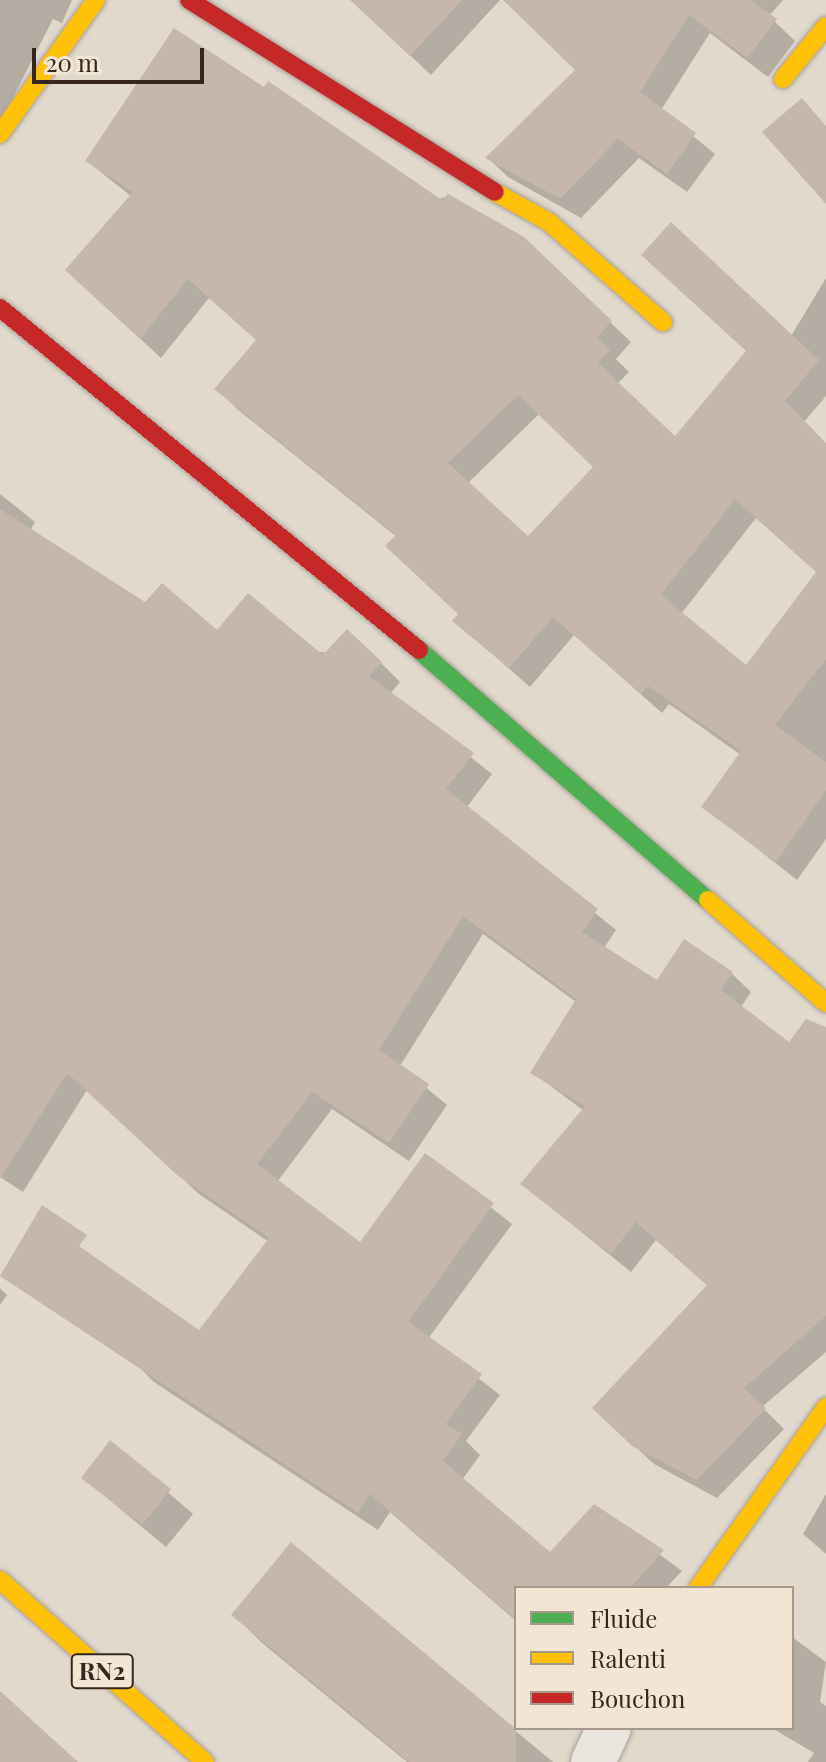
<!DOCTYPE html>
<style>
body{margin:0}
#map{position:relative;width:826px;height:1762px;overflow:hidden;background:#e2d9cd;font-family:"Playfair Display",serif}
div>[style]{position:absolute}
.shadow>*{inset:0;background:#0003}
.building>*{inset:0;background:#c5b7ae}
.roads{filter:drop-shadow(0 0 2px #a79f96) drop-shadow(0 0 2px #a79f96)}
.street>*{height:44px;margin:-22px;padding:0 22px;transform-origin:22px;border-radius:22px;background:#eae5de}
.fast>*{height:18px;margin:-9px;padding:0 9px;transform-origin:9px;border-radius:9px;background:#4caf50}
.slow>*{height:18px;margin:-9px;padding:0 9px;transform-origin:9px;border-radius:9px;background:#ffc107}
.jam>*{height:18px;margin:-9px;padding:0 9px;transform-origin:9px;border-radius:9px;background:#c62828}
span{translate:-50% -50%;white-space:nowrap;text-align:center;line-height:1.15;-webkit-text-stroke:6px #f2e5d4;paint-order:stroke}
.shield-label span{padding:2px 6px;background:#f2e5d4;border:2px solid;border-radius:6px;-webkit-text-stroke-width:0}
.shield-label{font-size:24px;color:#35271f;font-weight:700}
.legend{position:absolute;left:514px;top:1586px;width:280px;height:144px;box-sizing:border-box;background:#f2e5d4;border:2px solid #a6998c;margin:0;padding:10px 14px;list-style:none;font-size:24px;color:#35271f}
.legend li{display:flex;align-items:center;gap:16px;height:40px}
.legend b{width:40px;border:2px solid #a6998c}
.scale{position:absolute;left:32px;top:48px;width:172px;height:36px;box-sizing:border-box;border:4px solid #35271f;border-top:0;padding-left:10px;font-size:24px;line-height:28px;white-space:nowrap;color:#35271f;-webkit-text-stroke:6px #f2e5d4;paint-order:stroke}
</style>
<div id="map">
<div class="shadow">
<i style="clip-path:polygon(0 0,72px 0,62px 23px,53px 19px,0 123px)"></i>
<i style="clip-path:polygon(376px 0,500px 0,431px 75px,395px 41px)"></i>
<i style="clip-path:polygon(505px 0,783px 0,769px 16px,795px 41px,768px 77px,710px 33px,661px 110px,715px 154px,687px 192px,639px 158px,581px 218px,508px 177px,488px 158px,578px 70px)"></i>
<i style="clip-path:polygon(evenodd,87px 161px,433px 201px,448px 196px,522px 238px,631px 342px,616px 359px,629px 372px,617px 384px,676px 439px,791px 336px,826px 278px,826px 396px,804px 422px,826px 445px,826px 839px,797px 880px,704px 807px,741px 755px,669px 704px,662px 713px,574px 635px,530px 687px,455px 621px,460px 614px,397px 537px,237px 409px,217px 389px,258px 341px,209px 298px,161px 358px,88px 290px,132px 197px,87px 161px,539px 414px,595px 468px,528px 539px,468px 483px,539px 414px,87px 161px,756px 518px,818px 573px,747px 668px,681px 614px,756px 518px)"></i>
<i style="clip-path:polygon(0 494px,35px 522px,30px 531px,145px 604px,218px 633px,381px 663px,400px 682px,390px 694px,492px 774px,466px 808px,616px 930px,604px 948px,658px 982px,731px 973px,751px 992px,741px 1007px,790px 1045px,826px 1040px,826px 1352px,762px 1407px,784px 1429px,717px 1498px,654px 1464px,614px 1427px,708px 1286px,656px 1240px,631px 1272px,522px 1184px,584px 1111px,532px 1072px,576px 1002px,483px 934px,400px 1066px,447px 1105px,409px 1161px,332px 1109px,277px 1182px,360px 1245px,426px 1156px,512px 1224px,428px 1339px,500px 1395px,466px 1441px,480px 1455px,462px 1480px,550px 1555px,594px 1506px,682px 1571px,666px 1588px,516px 1588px,516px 1621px,390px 1512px,378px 1530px,154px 1382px,135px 1363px,200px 1333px,269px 1242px,199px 1194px,87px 1090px,23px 1192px,0 1177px)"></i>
<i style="clip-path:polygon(0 1288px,7px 1295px,0 1305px)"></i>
<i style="clip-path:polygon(111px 1443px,193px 1514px,166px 1547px,83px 1478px)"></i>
<i style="clip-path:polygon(826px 1494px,826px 1554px,803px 1534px)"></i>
<i style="clip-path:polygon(291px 1545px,553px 1762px,407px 1762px,261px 1642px,234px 1615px)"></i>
<i style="clip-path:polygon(792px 1637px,826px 1662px,820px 1702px,826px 1706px,826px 1762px,808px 1762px,814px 1753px,772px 1728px,792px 1728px)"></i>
</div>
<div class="building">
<i style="clip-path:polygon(350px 0,462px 0,410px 56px)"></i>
<i style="clip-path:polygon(503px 0,751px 0,777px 19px,747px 58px,689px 15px,640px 92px,696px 133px,667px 174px,618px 139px,560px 199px,485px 158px,575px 70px)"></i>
<i style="clip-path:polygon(evenodd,174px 28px,264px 87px,268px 81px,442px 200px,448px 194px,524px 237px,612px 321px,597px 337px,610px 350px,598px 363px,675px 436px,746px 351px,641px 255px,671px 222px,819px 360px,785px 401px,826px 443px,826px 659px,775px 725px,826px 762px,826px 790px,776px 862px,701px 807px,741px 751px,648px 686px,641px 694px,553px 617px,509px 668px,452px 621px,458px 614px,385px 546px,396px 535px,214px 389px,256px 340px,188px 279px,140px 339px,65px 270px,133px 192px,85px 161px,174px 28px,518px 395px,593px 467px,528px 536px,448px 463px,518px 395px,174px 28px,735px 499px,816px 572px,746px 665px,661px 595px,735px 499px)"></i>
<i style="clip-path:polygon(802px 98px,826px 126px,826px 204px,762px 132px)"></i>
<i style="clip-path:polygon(0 509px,145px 602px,162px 583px,217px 630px,248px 593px,323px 655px,347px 629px,382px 662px,369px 676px,474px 753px,446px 789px,598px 909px,582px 932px,657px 980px,684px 939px,733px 972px,721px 990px,789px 1042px,806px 1019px,826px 1027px,826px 1316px,744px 1388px,766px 1408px,697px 1480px,632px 1446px,592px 1408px,707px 1285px,636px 1222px,611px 1254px,520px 1184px,585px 1106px,530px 1073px,576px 999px,463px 916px,379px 1050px,429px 1084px,389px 1143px,312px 1092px,257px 1164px,360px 1242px,425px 1153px,494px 1203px,408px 1322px,482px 1374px,446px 1424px,462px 1434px,443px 1461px,550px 1552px,594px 1504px,664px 1550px,630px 1588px,516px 1588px,516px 1620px,370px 1494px,358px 1513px,0 1276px,42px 1205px,87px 1235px,79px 1246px,199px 1330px,269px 1238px,177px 1175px,67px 1073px,0 1179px)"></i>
<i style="clip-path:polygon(110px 1440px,171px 1489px,142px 1525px,81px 1478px)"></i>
<i style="clip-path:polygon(291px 1542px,516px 1729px,516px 1762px,409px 1762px,231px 1615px)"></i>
<i style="clip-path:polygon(0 1691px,78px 1762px,0 1762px)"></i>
</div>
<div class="roads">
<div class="street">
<i style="left:593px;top:1762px;width:38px;rotate:-65deg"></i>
</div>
<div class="fast">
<i style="left:419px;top:650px;width:382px;rotate:40.9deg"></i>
</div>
<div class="slow">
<i style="left:783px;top:79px;width:68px;rotate:-50.9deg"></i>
<i style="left:0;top:134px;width:165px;rotate:-54.4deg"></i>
<i style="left:495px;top:192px;width:62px;rotate:29.1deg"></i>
<i style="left:549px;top:222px;width:152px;rotate:41.3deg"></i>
<i style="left:708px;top:900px;width:157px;rotate:41.1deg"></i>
<i style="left:0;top:1580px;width:274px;rotate:41.6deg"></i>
<i style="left:698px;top:1588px;width:222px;rotate:-54.7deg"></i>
</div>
<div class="jam">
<i style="left:189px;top:0;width:361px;rotate:32.1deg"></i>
<i style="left:0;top:308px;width:541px;rotate:39.22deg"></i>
</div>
</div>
<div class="shield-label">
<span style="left:102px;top:1671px">RN2</span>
</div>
<ul class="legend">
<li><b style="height:10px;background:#4caf50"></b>Fluide</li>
<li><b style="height:10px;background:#ffc107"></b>Ralenti</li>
<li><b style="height:10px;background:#c62828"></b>Bouchon</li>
</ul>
<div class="scale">20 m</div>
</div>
